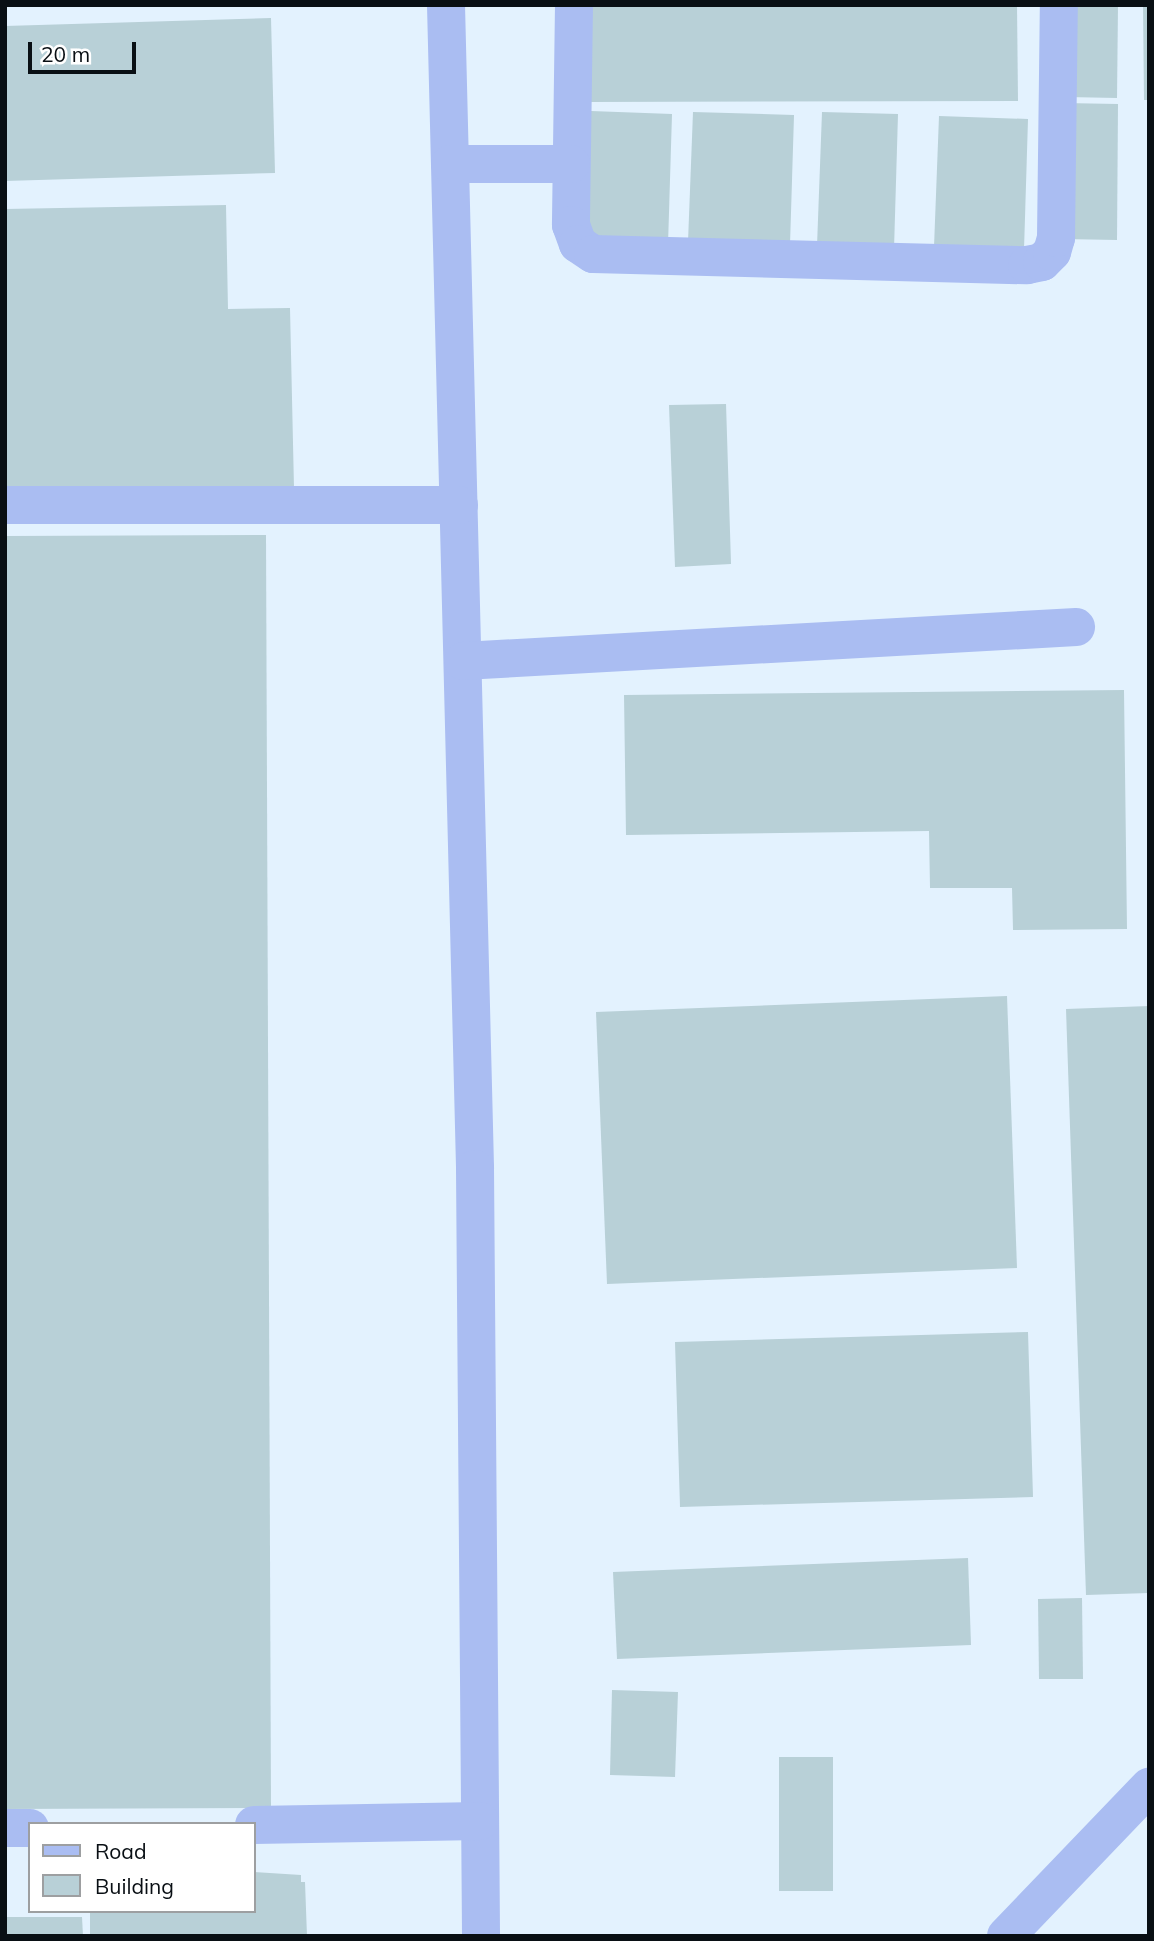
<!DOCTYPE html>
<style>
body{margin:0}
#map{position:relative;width:1154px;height:1941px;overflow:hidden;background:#f7fafd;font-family:Mulish,sans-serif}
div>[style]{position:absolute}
.built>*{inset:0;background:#e3f2fe}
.building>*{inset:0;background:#b8d0d7}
.minor>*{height:38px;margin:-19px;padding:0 19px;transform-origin:19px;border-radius:19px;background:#aabdf2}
span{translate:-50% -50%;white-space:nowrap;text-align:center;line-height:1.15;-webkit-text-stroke:5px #fff;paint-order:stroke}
.frame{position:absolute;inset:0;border:7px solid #090f14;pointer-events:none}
.legend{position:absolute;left:28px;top:1822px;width:228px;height:91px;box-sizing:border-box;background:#fff;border:2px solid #9d9fa1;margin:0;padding:9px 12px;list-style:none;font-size:21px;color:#090f14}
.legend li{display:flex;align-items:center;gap:14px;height:35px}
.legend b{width:35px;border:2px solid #9d9fa1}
.scale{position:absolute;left:28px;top:42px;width:108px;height:32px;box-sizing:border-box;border:4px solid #090f14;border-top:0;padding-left:9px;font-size:21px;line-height:24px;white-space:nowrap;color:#090f14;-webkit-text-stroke:5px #fff;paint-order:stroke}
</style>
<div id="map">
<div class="built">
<i style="clip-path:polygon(evenodd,5px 5px,1149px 5px,1149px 1936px,5px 1936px,5px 5px,30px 1824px,254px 1824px,254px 1911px,30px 1911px,30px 1824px)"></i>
</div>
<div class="building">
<i style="clip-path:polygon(585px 5px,1017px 5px,1018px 101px,586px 102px)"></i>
<i style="clip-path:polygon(1068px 5px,1118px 5px,1117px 98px,1067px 97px)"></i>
<i style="clip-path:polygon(1143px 5px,1149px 5px,1149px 100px,1144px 100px)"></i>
<i style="clip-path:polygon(271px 18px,275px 173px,5px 181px,5px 26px)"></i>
<i style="clip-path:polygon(1064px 103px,1118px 104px,1117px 240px,1062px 239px)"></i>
<i style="clip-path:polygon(591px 111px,672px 114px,668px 245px,586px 242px)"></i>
<i style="clip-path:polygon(693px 112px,794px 115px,790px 245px,688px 242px)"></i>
<i style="clip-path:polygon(822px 112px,898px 114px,894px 249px,817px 246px)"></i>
<i style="clip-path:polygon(939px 116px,1028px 119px,1024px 250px,934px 247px)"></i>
<i style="clip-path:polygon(226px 205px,228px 309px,290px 308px,294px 488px,5px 493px,5px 209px)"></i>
<i style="clip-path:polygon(726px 404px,731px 564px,675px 567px,669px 405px)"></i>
<i style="clip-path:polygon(266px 535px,271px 1808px,5px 1809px,5px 536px)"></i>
<i style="clip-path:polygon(1124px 690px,1127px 929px,1013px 930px,1012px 888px,930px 888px,929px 831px,626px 835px,624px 695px)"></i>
<i style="clip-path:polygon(1007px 996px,1017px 1268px,607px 1284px,596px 1012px)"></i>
<i style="clip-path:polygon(1149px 1006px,1149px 1593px,1086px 1595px,1066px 1009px)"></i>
<i style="clip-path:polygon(1028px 1332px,1033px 1497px,680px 1507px,675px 1342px)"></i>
<i style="clip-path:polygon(968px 1558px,971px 1645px,617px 1659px,613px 1572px)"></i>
<i style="clip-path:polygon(1082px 1598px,1083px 1679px,1039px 1679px,1038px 1599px)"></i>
<i style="clip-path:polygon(612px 1690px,678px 1692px,675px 1777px,610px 1775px)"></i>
<i style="clip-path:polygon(779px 1757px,833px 1757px,833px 1891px,779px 1891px)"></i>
<i style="clip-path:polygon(254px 1872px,301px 1875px,301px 1882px,305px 1882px,307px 1936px,90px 1936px,90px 1911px,254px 1911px)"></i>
<i style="clip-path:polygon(5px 1917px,82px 1917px,83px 1936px,5px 1936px)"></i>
</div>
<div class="minor">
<i style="left:446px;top:5px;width:1164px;rotate:88.57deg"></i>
<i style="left:475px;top:1169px;width:767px;rotate:89.55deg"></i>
<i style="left:574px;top:5px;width:220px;rotate:90.8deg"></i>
<i style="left:571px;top:225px;width:20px;rotate:70deg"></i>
<i style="left:578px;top:244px;width:18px;rotate:34deg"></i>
<i style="left:593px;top:254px;width:434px;rotate:1.5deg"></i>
<i style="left:1027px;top:265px;width:15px;rotate:-11deg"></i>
<i style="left:1042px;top:262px;width:14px;rotate:-45deg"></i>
<i style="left:1052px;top:252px;width:15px;rotate:-74deg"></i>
<i style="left:1056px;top:238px;width:233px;rotate:-89.3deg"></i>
<i style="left:450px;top:164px;width:121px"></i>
<i style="left:5px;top:505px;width:454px"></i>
<i style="left:463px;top:661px;width:614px;rotate:-3.17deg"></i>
<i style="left:254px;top:1825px;width:226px;rotate:-1deg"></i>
<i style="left:5px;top:1828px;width:25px"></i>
<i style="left:1006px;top:1936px;width:207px;rotate:-46.2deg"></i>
</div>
<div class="frame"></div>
<ul class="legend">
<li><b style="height:9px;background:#aabdf2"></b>Road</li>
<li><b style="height:19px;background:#b8d0d7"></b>Building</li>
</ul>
<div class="scale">20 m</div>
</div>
